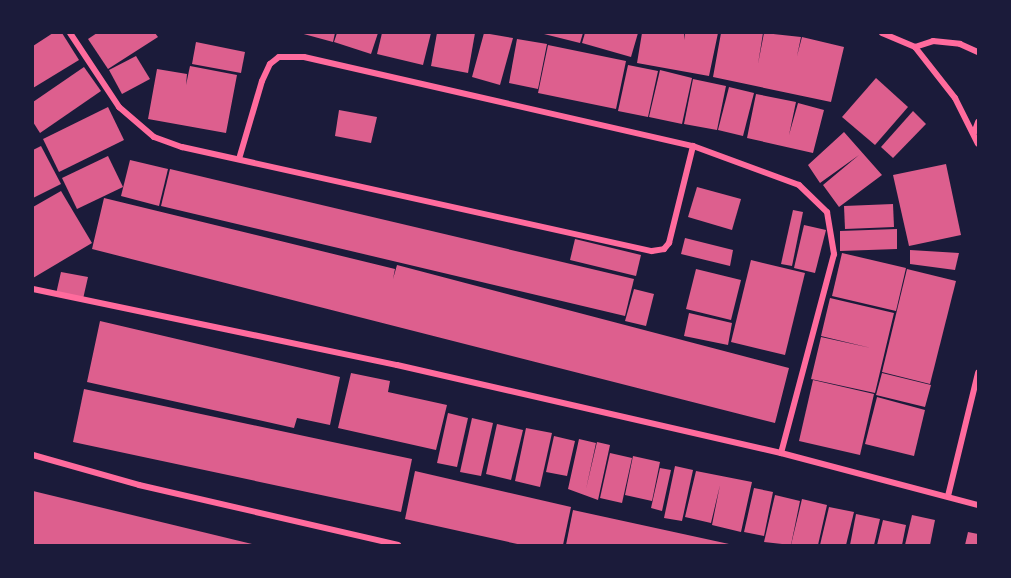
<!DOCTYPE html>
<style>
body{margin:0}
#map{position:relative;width:1011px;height:578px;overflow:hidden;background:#1b1b3a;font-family:Rubik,sans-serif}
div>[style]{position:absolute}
.building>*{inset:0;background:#dd5f8e}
.minor>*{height:6px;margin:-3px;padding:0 3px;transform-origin:3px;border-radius:3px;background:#ff6b9d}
span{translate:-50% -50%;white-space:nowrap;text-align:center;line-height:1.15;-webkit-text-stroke:5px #1b1b3a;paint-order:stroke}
.frame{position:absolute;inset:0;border:34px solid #1b1b3a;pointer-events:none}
</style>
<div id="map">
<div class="building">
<i style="clip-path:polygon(53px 33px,62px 33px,79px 60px,33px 88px,33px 46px)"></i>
<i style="clip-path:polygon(97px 33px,155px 33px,158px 37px,108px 69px,88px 39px)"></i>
<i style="clip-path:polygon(300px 33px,335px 33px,333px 42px)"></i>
<i style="clip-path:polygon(337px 33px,378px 33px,371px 54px,334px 42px)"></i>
<i style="clip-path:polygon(382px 33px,431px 33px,423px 65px,377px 54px)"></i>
<i style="clip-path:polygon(437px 33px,475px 33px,468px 73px,431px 66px)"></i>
<i style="clip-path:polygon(484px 33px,513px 38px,500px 85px,472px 77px)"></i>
<i style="clip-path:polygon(540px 33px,583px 33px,580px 43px)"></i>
<i style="clip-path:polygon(585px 33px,638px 33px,631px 57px,582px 43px)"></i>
<i style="clip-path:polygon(642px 33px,684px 33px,684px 40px,685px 33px,718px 33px,709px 76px,637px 63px)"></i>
<i style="clip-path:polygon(721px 33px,763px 33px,758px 64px,764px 33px,801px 37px,797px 56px,802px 37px,844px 47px,831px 102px,713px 77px)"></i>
<i style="clip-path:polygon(517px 39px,547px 44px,538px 89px,509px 83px)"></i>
<i style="clip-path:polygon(196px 42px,245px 52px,241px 73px,192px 64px)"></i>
<i style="clip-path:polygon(548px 45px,626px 61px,616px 109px,538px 93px)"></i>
<i style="clip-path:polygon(136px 56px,150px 79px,122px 94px,109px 70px)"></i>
<i style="clip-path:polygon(628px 65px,658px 71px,648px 117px,618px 111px)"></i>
<i style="clip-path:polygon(190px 66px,237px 75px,226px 133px,148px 119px,157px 69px,187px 74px,186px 85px)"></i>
<i style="clip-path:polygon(84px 67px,101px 91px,40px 133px,33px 122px,33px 102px)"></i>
<i style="clip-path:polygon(660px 70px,692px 78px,682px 124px,649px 117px)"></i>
<i style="clip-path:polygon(876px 78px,908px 107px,875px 145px,842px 117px)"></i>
<i style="clip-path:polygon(693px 79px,726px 86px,717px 130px,684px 124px)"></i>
<i style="clip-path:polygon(729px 87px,754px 93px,743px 136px,718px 130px)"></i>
<i style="clip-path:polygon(756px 94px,796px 102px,789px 135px,798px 103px,824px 110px,813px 153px,747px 138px)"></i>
<i style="clip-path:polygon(108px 107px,124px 140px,59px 172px,43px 139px)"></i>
<i style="clip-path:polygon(339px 110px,377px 117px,371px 143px,335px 136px)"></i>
<i style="clip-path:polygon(913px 111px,926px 124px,893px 158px,881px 147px)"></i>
<i style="clip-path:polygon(844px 132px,882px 175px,839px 207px,823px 185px,859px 155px,820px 183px,808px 165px)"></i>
<i style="clip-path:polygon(41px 146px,61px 184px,33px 198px,33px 150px)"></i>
<i style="clip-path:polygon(108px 156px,123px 187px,77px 209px,62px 178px)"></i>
<i style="clip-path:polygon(130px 160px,168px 169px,159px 206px,121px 196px)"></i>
<i style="clip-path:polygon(946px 164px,961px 235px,909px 246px,893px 175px)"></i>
<i style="clip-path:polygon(170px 169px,634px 279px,625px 316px,161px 206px)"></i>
<i style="clip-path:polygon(697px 187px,741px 199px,732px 230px,688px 217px)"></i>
<i style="clip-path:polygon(61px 191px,92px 243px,33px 278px,33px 207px)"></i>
<i style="clip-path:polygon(104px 198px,395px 269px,393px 279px,397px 265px,789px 368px,775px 423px,92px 249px)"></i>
<i style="clip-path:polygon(893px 204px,894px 227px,845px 229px,844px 206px)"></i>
<i style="clip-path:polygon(793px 210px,803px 212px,792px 266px,781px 264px)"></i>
<i style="clip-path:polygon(804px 225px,826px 230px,815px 273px,794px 268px)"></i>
<i style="clip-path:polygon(897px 229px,897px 249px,840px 251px,840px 231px)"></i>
<i style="clip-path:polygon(685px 238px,733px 250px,730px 266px,681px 254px)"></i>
<i style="clip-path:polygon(575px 239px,641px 255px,636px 276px,570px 260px)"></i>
<i style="clip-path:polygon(910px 250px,959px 253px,955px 270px,910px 264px)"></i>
<i style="clip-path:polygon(842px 253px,906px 268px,896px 311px,832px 296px)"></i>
<i style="clip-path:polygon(751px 260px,805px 273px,785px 355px,731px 342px)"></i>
<i style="clip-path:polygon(696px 269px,741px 280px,731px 320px,686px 309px)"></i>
<i style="clip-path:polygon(907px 269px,956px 281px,930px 384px,882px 372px)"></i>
<i style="clip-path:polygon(61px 272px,88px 277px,83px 299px,56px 294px)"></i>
<i style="clip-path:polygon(634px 289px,654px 294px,646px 326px,625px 321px)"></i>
<i style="clip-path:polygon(830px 298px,894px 313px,875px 393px,811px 379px,821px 337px,871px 348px,821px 336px)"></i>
<i style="clip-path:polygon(689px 313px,732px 323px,728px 345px,684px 336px)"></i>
<i style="clip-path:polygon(100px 321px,340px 377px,330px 425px,297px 418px,294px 428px,87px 382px)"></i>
<i style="clip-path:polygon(351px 373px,390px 381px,388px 392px,447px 405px,436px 450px,338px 428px)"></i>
<i style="clip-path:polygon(882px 373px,931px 385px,925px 407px,876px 395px)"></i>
<i style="clip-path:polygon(813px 380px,874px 394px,860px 455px,799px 441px)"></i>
<i style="clip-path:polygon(84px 389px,412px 459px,401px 512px,73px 442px)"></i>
<i style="clip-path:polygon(877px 397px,925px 410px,914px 456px,865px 444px)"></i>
<i style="clip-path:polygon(448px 413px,468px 418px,457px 467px,437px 463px)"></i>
<i style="clip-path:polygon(472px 418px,493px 423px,481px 476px,460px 472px)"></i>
<i style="clip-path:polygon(497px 424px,523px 430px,511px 480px,486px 474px)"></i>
<i style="clip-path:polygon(526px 428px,552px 433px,540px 487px,515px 481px)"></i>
<i style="clip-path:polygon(554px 436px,575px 441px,567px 476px,546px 472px)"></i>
<i style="clip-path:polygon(579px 439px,596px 443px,586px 489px,597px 442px,610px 445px,598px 500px,568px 489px)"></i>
<i style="clip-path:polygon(610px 453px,632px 458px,622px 503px,600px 498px)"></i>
<i style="clip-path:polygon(633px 456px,660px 462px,652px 501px,625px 495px)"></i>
<i style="clip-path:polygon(675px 466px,693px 470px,682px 521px,664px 518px)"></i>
<i style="clip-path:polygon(660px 468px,671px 470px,662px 511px,651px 508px)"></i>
<i style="clip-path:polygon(415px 471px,571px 507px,563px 545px,522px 545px,405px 519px)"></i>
<i style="clip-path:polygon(696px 471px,752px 482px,741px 532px,712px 525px,720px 485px,711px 523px,685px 517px)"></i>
<i style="clip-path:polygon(754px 488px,773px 492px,764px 536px,744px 532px)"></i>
<i style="clip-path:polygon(33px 491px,252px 544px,252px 545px,33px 545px)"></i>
<i style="clip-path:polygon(775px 495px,800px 501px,791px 545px,764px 542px)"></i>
<i style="clip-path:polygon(802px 499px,827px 505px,818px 545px,791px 545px)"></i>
<i style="clip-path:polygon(829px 507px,854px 512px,846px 545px,820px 545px)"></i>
<i style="clip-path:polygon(573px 510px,729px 544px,729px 545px,566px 545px)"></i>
<i style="clip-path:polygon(856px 514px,880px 519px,874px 545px,850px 545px)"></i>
<i style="clip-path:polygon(912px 515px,935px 520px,930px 545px,905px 545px)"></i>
<i style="clip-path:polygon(883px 520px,906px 525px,902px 545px,877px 545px)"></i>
<i style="clip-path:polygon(968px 532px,978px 534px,978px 545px,965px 545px)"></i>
</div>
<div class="minor">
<i style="left:70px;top:33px;width:89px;rotate:56.5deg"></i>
<i style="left:119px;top:107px;width:46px;rotate:40.6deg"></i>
<i style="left:154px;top:137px;width:30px;rotate:20deg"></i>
<i style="left:182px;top:147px;width:481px;rotate:12.5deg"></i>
<i style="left:652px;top:251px;width:12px;rotate:-9deg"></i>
<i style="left:664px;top:249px;width:8px;rotate:-50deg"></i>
<i style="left:669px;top:243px;width:100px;rotate:-76.1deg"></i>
<i style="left:882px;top:33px;width:36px;rotate:23deg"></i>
<i style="left:915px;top:47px;width:65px;rotate:51.9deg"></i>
<i style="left:955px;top:98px;width:51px;rotate:63.4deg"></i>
<i style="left:915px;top:47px;width:19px;rotate:-18deg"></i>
<i style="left:933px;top:41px;width:27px;rotate:6deg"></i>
<i style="left:960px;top:44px;width:20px;rotate:24deg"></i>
<i style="left:974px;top:133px;width:12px;rotate:-70deg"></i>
<i style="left:239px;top:159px;width:81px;rotate:-73.6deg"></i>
<i style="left:262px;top:81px;width:19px;rotate:-65deg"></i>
<i style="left:270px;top:64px;width:11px;rotate:-38deg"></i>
<i style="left:279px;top:57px;width:25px"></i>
<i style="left:304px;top:57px;width:399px;rotate:12.9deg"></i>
<i style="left:693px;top:146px;width:113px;rotate:20.2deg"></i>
<i style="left:799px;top:185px;width:39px;rotate:44deg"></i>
<i style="left:827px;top:212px;width:43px;rotate:80.5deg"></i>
<i style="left:834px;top:254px;width:206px;rotate:104.9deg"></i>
<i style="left:33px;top:289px;width:372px;rotate:11.8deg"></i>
<i style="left:397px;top:365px;width:394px;rotate:12.9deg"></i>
<i style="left:781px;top:453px;width:204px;rotate:14.8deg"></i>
<i style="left:33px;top:455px;width:110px;rotate:15.8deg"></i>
<i style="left:139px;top:485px;width:266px;rotate:13deg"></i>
<i style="left:948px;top:496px;width:127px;rotate:-76.3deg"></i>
</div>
<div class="frame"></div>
</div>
